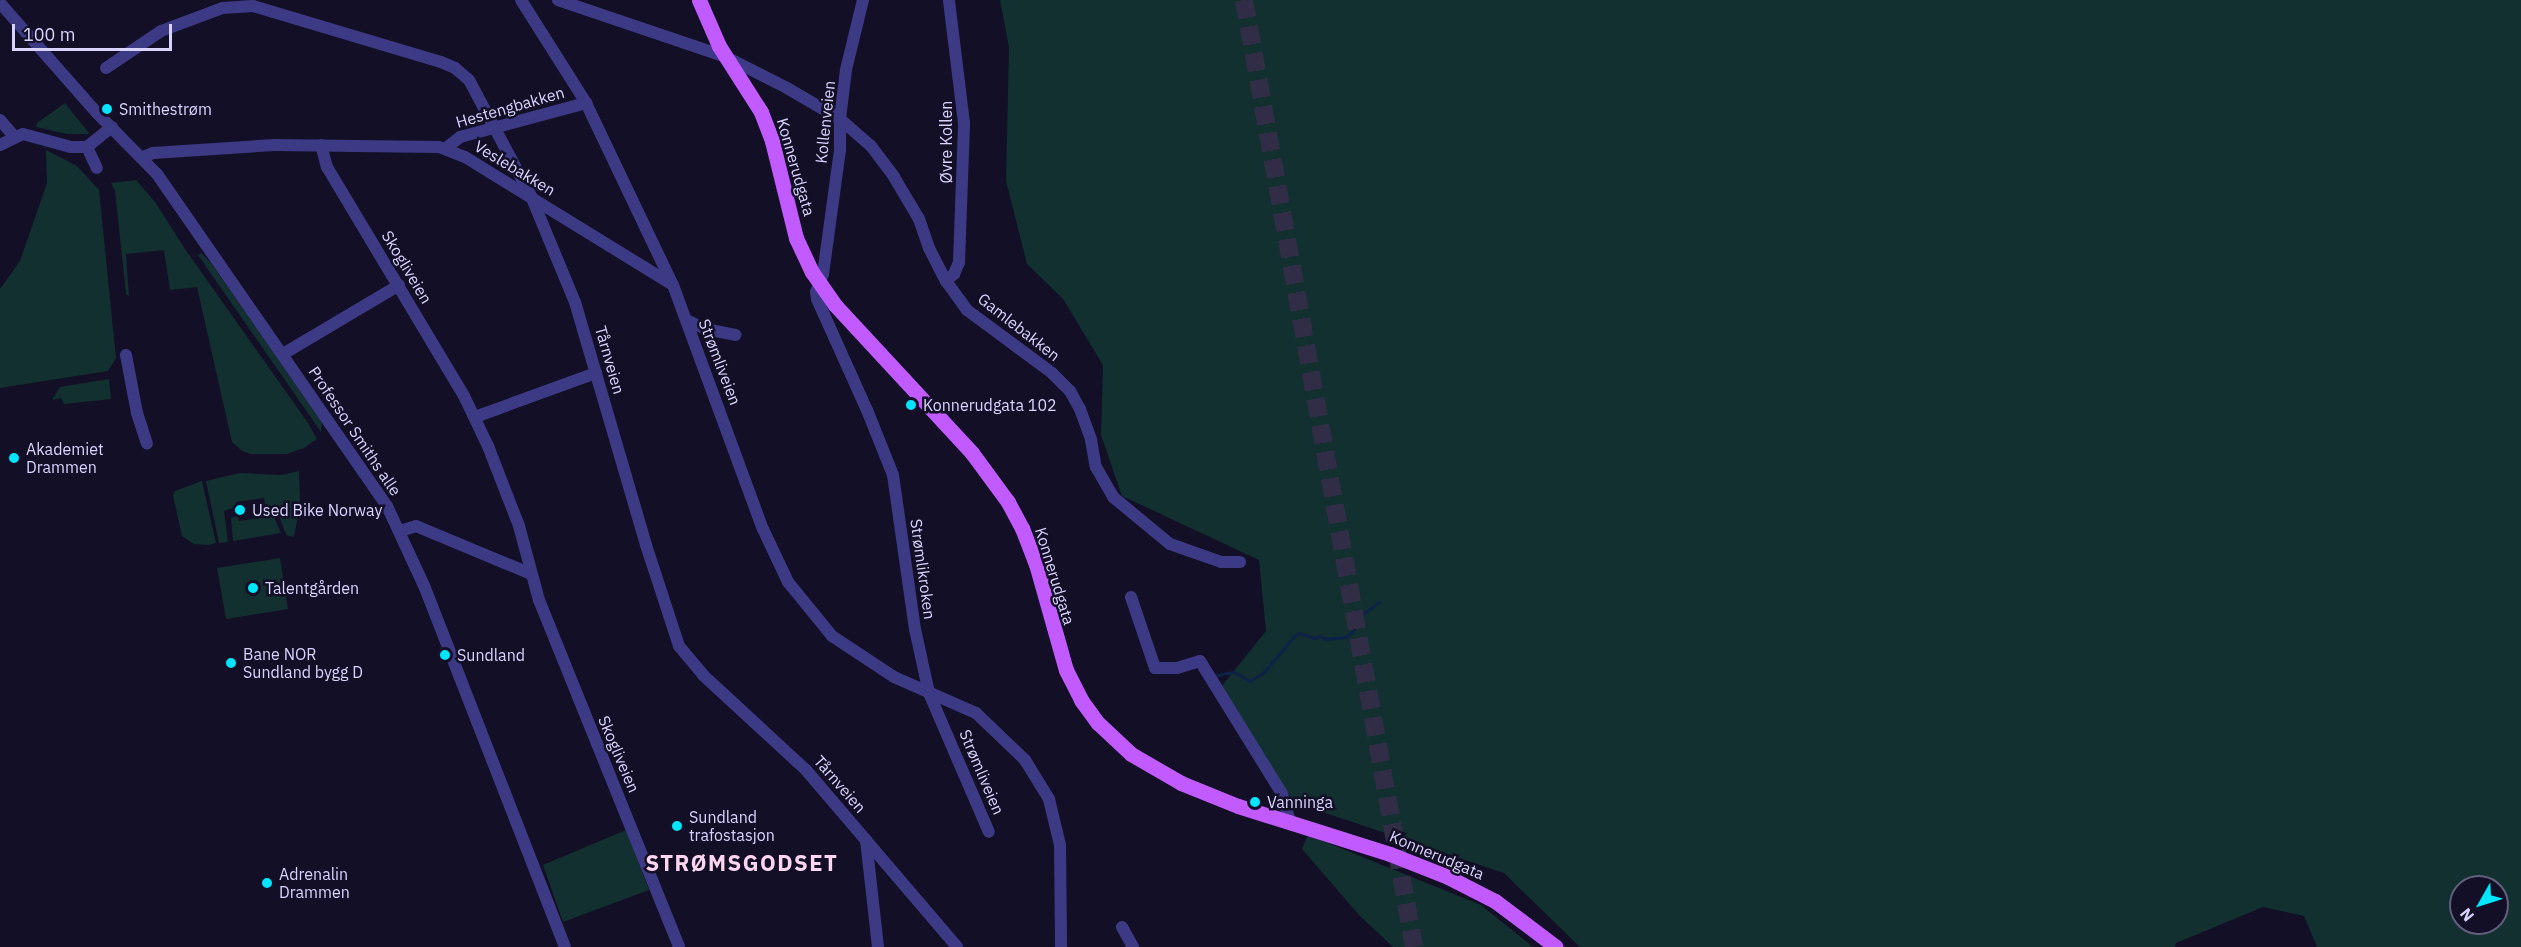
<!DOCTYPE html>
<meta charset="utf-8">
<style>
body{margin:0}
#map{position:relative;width:2521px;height:947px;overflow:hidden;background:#130f26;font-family:"IBM Plex Sans",sans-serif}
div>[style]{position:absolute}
.green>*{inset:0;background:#12302f}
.stream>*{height:3px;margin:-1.5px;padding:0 1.5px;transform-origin:1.5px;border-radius:1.5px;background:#0c2248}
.highway-tunnel>*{height:18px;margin-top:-9px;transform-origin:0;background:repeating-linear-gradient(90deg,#312d47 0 18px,transparent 0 27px)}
.minor>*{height:12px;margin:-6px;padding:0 6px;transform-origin:6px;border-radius:6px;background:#3d3a85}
.major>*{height:15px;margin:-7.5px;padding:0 7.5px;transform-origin:7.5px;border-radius:7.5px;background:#c25bff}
.dots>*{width:16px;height:16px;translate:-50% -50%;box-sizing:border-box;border:3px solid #130f26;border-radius:50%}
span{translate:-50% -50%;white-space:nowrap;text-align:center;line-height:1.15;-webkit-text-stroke:5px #130f26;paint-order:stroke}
.street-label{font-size:16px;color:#d9d4ff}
.poi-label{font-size:16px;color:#d9d4ff}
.left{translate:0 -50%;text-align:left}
.district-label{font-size:22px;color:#ffd6f0;font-weight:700;letter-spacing:1.5px}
.north{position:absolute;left:2449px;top:875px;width:60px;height:60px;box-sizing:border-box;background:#130f26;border:2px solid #625e7d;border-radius:50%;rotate:231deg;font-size:16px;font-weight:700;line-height:24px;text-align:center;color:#d9d4ff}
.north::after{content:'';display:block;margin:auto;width:21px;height:27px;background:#00e5ff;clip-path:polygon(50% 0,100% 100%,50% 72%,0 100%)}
.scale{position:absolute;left:12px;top:24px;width:160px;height:27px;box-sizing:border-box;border:3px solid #d9d4ff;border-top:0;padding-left:8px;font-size:18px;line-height:21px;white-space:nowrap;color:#d9d4ff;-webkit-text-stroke:4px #130f26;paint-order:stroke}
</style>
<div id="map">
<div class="green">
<i style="clip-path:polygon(evenodd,1000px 0,2521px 0,2521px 947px,2317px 947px,2304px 916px,2263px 907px,2176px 943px,2175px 947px,1580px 947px,1504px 873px,1296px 803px,1273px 776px,1221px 687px,1266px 631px,1259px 560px,1122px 496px,1101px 435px,1103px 365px,1063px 299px,1027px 264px,1006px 181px,1009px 47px,1000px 0,2461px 887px,2497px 887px,2497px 923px,2461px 923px,2461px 887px)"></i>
<i style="clip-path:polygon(65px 103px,89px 133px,88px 134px,67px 134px,36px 127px,37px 123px)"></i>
<i style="clip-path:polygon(46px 150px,77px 166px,99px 190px,116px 358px,108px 371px,0 388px,0 289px,20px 261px,47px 183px)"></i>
<i style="clip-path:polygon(136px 180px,155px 202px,185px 249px,308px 423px,317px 439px,304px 448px,287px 454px,251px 454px,242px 451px,232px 442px,197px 287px,170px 290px,164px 250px,126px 254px,129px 296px,126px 294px,115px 191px,111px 183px)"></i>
<i style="clip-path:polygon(201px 253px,211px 263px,322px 423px,321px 432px,198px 255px)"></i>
<i style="clip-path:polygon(109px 379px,111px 399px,64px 404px,61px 398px,52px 400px,60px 387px)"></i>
<i style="clip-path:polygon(299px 471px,300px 506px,294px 537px,286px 535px,278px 513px,265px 504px,264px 498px,236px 502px,236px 507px,224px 511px,228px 542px,219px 543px,206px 481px,240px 473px,281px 475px)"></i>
<i style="clip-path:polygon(202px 481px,216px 543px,209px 545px,194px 544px,182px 536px,173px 496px,175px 491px)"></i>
<i style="clip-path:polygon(266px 509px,272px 513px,281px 533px,233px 541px,231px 518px,238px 515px,239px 521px,267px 517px)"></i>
<i style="clip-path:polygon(280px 558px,288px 609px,226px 619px,217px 568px)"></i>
<i style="clip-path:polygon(626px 830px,649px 890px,563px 922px,543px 865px)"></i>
<i style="clip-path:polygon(1308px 835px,1481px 905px,1533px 947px,1393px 947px,1359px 915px,1302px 849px)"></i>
</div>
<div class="stream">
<i style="left:1217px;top:675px;width:17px;rotate:-10deg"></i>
<i style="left:1234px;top:672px;width:18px;rotate:29deg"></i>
<i style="left:1250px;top:681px;width:17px;rotate:-33deg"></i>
<i style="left:1264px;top:672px;width:48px;rotate:-50deg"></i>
<i style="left:1295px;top:635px;width:5px;rotate:-22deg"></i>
<i style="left:1300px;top:633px;width:15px;rotate:20deg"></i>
<i style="left:1314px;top:638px;width:5px;rotate:-22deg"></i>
<i style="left:1319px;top:636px;width:8px;rotate:23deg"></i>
<i style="left:1326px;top:639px;width:20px;rotate:-6deg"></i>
<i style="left:1346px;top:637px;width:8px;rotate:-40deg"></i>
<i style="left:1352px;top:632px;width:18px;rotate:-63deg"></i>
<i style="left:1360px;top:616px;width:24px;rotate:-36deg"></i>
</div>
<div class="highway-tunnel">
<i style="left:1244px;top:0;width:962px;rotate:79.82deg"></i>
</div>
<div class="minor">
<i style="left:521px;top:0;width:122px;rotate:57.7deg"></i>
<i style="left:586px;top:103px;width:202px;rotate:64.5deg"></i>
<i style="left:673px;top:285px;width:260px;rotate:69.8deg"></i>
<i style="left:763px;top:529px;width:59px;rotate:64.7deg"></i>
<i style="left:788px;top:582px;width:70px;rotate:50.8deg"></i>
<i style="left:832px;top:636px;width:74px;rotate:33.5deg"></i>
<i style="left:894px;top:677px;width:90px;rotate:23.7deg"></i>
<i style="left:976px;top:713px;width:68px;rotate:43.8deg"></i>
<i style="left:1025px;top:760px;width:46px;rotate:58.4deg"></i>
<i style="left:1049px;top:799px;width:47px;rotate:76.6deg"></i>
<i style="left:1060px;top:845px;width:102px;rotate:89.4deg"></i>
<i style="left:558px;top:0;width:177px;rotate:18.7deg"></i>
<i style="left:726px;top:57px;width:68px;rotate:26.9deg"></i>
<i style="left:787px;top:88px;width:61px;rotate:30.3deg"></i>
<i style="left:840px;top:119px;width:41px;rotate:41.1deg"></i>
<i style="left:871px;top:146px;width:39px;rotate:53deg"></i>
<i style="left:894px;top:177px;width:49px;rotate:59.2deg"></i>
<i style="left:919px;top:219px;width:31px;rotate:71deg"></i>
<i style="left:929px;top:248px;width:37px;rotate:63deg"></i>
<i style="left:946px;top:281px;width:36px;rotate:54deg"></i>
<i style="left:967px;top:310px;width:106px;rotate:36.5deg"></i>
<i style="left:1052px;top:373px;width:25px;rotate:45deg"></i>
<i style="left:1070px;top:391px;width:21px;rotate:61deg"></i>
<i style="left:1080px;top:409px;width:33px;rotate:70deg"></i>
<i style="left:1091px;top:440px;width:27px;rotate:80deg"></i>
<i style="left:1096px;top:467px;width:34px;rotate:60deg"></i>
<i style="left:1113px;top:497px;width:74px;rotate:39.5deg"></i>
<i style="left:1170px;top:544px;width:54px;rotate:19.4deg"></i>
<i style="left:1221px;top:562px;width:19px"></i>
<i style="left:863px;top:0;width:72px;rotate:103.7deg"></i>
<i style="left:846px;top:70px;width:49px;rotate:97deg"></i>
<i style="left:840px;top:119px;width:31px;rotate:90deg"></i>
<i style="left:840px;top:150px;width:125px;rotate:97.8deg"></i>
<i style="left:823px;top:274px;width:19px;rotate:111deg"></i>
<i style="left:816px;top:292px;width:7px;rotate:82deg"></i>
<i style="left:817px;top:299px;width:122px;rotate:65.8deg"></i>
<i style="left:867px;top:410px;width:70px;rotate:68.2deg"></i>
<i style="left:893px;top:475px;width:156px;rotate:81.9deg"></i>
<i style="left:915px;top:629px;width:66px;rotate:77.7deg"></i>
<i style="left:929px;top:693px;width:151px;rotate:66.7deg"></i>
<i style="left:0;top:3px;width:147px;rotate:48.6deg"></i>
<i style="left:97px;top:113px;width:86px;rotate:45.5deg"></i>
<i style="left:157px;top:174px;width:404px;rotate:55.3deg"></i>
<i style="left:387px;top:506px;width:90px;rotate:65.1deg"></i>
<i style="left:425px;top:588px;width:385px;rotate:68.7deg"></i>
<i style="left:106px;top:68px;width:66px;rotate:-33.9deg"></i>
<i style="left:161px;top:31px;width:66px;rotate:-20.4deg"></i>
<i style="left:223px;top:8px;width:30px;rotate:-4deg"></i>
<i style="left:253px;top:6px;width:196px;rotate:16.6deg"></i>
<i style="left:441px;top:62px;width:15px;rotate:23deg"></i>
<i style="left:455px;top:68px;width:18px;rotate:41deg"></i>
<i style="left:469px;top:80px;width:132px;rotate:61.9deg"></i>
<i style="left:531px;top:196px;width:115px;rotate:67.5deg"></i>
<i style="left:575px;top:302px;width:253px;rotate:73.7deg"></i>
<i style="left:646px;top:545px;width:106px;rotate:71.9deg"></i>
<i style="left:679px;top:646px;width:38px;rotate:50deg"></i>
<i style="left:703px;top:675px;width:140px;rotate:42.7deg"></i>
<i style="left:806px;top:770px;width:233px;rotate:49.5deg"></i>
<i style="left:0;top:120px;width:21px;rotate:49deg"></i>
<i style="left:0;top:145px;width:25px;rotate:-26deg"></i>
<i style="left:23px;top:134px;width:50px;rotate:15.2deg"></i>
<i style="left:71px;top:147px;width:16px"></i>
<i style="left:87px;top:147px;width:32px;rotate:-39deg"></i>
<i style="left:321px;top:145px;width:23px;rotate:75deg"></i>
<i style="left:327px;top:167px;width:267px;rotate:59.1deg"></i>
<i style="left:464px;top:396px;width:55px;rotate:64.4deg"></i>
<i style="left:488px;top:446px;width:86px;rotate:68.8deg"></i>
<i style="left:519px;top:526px;width:77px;rotate:74.9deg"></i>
<i style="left:539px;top:600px;width:374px;rotate:68deg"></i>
<i style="left:87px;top:147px;width:23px;rotate:65deg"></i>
<i style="left:446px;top:148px;width:18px;rotate:-38deg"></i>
<i style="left:460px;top:137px;width:131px;rotate:-15.1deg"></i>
<i style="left:143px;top:157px;width:11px;rotate:-22deg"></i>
<i style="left:153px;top:153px;width:121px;rotate:-3.8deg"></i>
<i style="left:274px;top:145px;width:165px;rotate:0.7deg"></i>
<i style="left:439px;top:147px;width:28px;rotate:21deg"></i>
<i style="left:465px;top:157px;width:244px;rotate:31.6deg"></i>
<i style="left:946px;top:281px;width:11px;rotate:-41deg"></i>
<i style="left:954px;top:274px;width:13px;rotate:-67deg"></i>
<i style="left:959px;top:262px;width:139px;rotate:-87.9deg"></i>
<i style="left:964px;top:123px;width:124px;rotate:-97deg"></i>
<i style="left:686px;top:320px;width:21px;rotate:25deg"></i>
<i style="left:705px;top:329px;width:31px;rotate:11deg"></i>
<i style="left:283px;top:354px;width:135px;rotate:-30.7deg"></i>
<i style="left:126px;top:355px;width:59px;rotate:79.3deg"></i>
<i style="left:137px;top:413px;width:32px;rotate:72deg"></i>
<i style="left:475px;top:417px;width:129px;rotate:-20deg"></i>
<i style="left:400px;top:531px;width:17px;rotate:-17deg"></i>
<i style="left:416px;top:526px;width:122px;rotate:22.6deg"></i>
<i style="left:1131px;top:597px;width:75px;rotate:71.3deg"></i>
<i style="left:1155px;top:668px;width:22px"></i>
<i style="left:1177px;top:668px;width:24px;rotate:-17deg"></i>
<i style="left:1200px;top:661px;width:156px;rotate:58.3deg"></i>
<i style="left:1282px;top:794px;width:29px;rotate:74deg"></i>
<i style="left:866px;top:840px;width:108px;rotate:83.6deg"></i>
<i style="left:1122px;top:927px;width:23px;rotate:61deg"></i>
</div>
<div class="major">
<i style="left:699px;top:0;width:50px;rotate:66.5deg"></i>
<i style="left:719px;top:46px;width:78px;rotate:57.5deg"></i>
<i style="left:761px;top:112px;width:31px;rotate:69deg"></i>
<i style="left:772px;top:141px;width:100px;rotate:76.1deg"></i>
<i style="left:796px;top:238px;width:38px;rotate:65deg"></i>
<i style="left:812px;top:272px;width:40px;rotate:55.1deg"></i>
<i style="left:835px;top:305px;width:202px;rotate:47.2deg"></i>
<i style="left:972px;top:453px;width:61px;rotate:53.7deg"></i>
<i style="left:1008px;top:502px;width:30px;rotate:62deg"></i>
<i style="left:1022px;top:528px;width:39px;rotate:69deg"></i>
<i style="left:1036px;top:564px;width:110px;rotate:74.2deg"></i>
<i style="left:1066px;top:670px;width:34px;rotate:63deg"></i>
<i style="left:1081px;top:700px;width:29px;rotate:54deg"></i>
<i style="left:1098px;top:723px;width:45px;rotate:43.2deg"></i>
<i style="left:1131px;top:754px;width:58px;rotate:30.1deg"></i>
<i style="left:1181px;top:783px;width:61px;rotate:22deg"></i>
<i style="left:1238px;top:806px;width:159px;rotate:17.5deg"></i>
<i style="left:1390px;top:854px;width:62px;rotate:21.6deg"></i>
<i style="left:1448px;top:877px;width:53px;rotate:27.1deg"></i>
<i style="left:1495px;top:901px;width:76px;rotate:37deg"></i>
</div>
<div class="dots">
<i style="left:107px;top:109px;background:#00e5ff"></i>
<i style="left:911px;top:405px;background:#00e5ff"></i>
<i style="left:14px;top:458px;background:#00e5ff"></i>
<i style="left:240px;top:510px;background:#00e5ff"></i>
<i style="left:253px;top:588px;background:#00e5ff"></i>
<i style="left:445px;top:655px;background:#00e5ff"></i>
<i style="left:231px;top:663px;background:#00e5ff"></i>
<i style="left:1255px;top:802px;background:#00e5ff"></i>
<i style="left:677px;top:826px;background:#00e5ff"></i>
<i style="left:267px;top:883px;background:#00e5ff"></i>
</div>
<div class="street-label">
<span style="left:510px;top:107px;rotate:-16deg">Hestengbakken</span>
<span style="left:825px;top:122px;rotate:-84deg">Kollenveien</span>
<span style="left:946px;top:142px;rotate:-90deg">Øvre Kollen</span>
<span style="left:796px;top:167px;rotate:74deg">Konnerudgata</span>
<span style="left:515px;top:168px;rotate:31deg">Veslebakken</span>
<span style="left:407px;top:267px;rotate:59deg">Skogliveien</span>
<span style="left:1019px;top:327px;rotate:38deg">Gamlebakken</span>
<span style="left:610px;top:360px;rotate:74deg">Tårnveien</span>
<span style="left:720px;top:362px;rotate:69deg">Strømliveien</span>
<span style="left:355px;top:431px;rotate:56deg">Professor Smiths alle</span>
<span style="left:923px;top:569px;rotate:82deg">Strømlikroken</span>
<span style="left:1055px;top:576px;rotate:73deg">Konnerudgata</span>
<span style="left:619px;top:754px;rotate:67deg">Skogliveien</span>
<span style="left:982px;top:772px;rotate:67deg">Strømliveien</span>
<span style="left:840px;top:784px;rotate:49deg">Tårnveien</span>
<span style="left:1437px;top:855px;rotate:23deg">Konnerudgata</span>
</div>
<div class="poi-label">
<span class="left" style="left:119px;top:109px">Smithestrøm</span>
<span class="left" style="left:923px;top:405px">Konnerudgata 102</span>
<span class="left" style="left:26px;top:458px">Akademiet<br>Drammen</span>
<span class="left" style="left:252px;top:510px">Used Bike Norway</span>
<span class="left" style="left:265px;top:588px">Talentgården</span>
<span class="left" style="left:243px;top:663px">Bane NOR<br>Sundland bygg D</span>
<span class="left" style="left:457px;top:655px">Sundland</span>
<span class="left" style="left:1267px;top:802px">Vanninga</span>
<span class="left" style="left:689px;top:826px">Sundland<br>trafostasjon</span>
<span class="left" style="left:279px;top:883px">Adrenalin<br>Drammen</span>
</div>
<div class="district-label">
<span style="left:742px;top:863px">STRØMSGODSET</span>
</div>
<div class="north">N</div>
<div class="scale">100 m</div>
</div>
